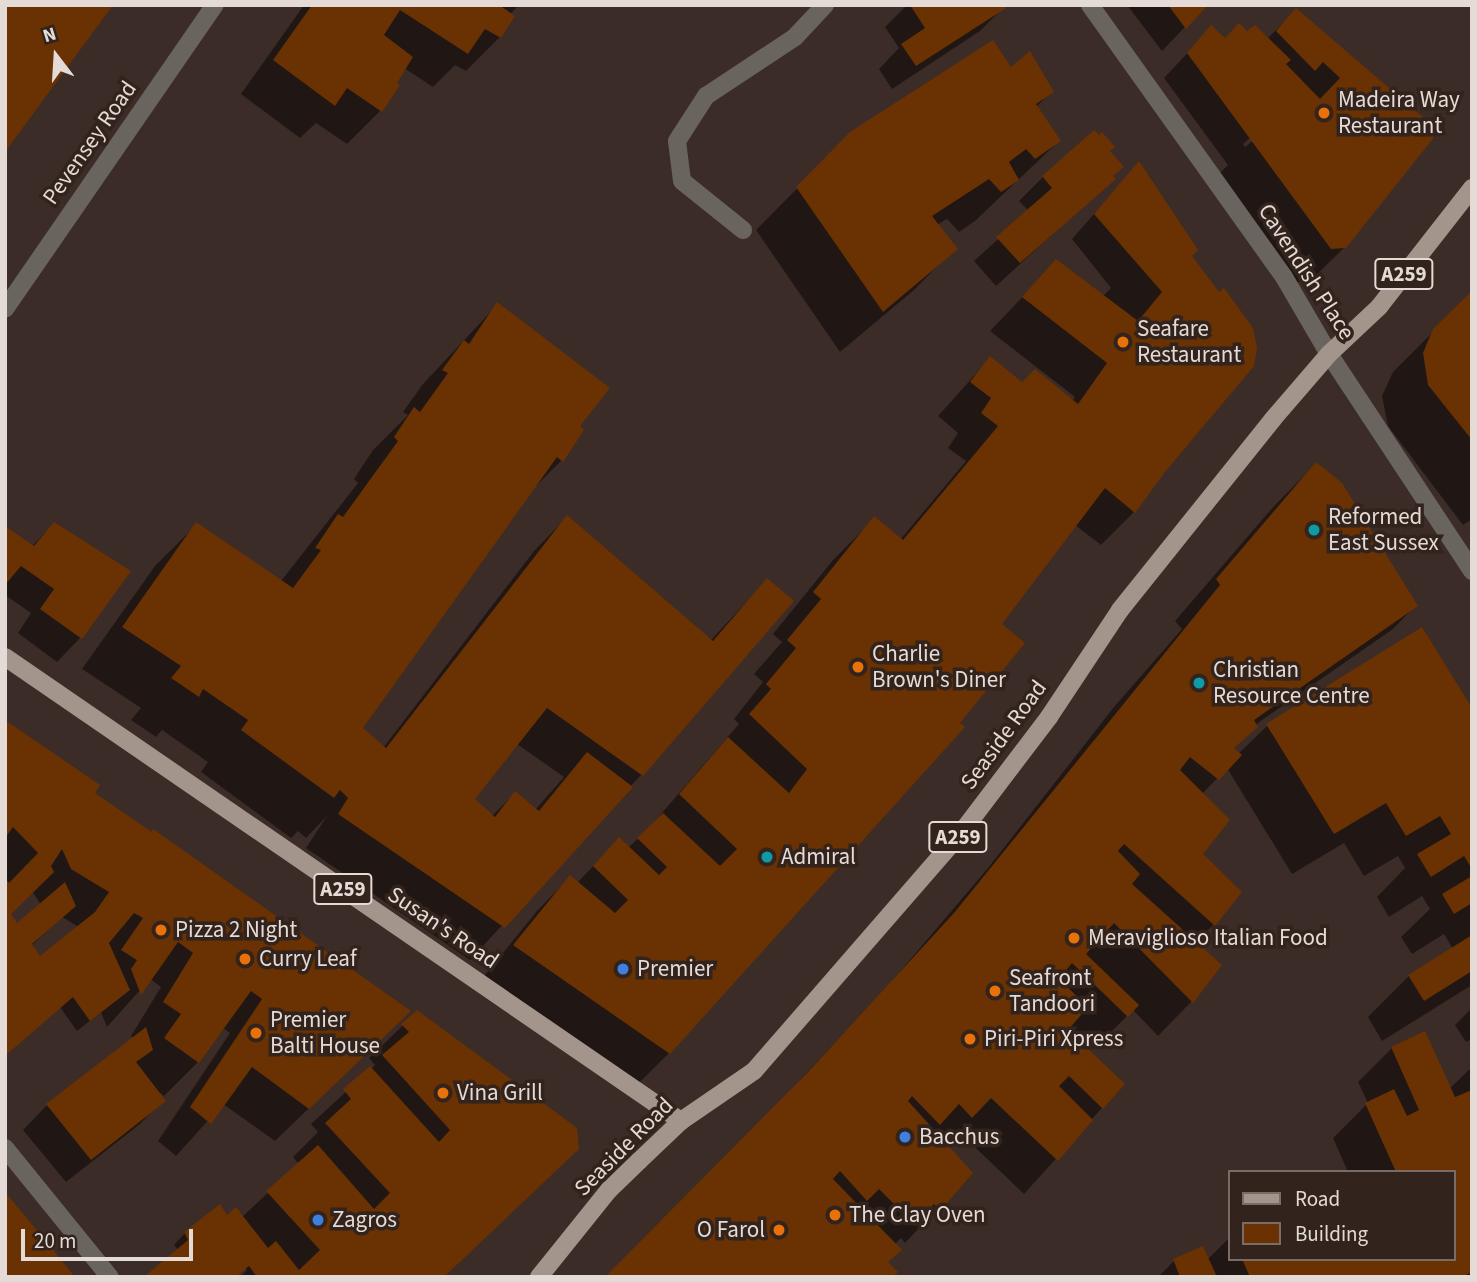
<!DOCTYPE html>
<style>
body{margin:0}
#map{position:relative;width:1477px;height:1282px;overflow:hidden;background:#3c2c27;font-family:"Source Sans 3",sans-serif}
div>[style]{position:absolute}
.shadow>*{inset:0;background:#0007}
.building>*{inset:0;background:#6a3102}
.minor>*{height:18px;margin:-9px;padding:0 9px;transform-origin:9px;border-radius:9px;background:#6a645f}
.tertiary>*{height:18px;margin:-9px;padding:0 9px;transform-origin:9px;border-radius:9px;background:#6a645f}
.primary>*{height:18px;margin:-9px;padding:0 9px;transform-origin:9px;border-radius:9px;background:#a3958b}
.dots>*{width:19px;height:19px;translate:-50% -50%;box-sizing:border-box;border:4px solid #32231d;border-radius:50%}
span{translate:-50% -50%;white-space:nowrap;text-align:center;line-height:1.15;-webkit-text-stroke:7px #32231d;paint-order:stroke}
.shield-label span{padding:2px 5px;background:#32231d;border:2px solid;border-radius:5px;-webkit-text-stroke-width:0}
.shield-label{font-size:21px;color:#e4dad6;font-weight:700}
.poi-label{font-size:23px;color:#e4dad6}
.left{translate:0 -50%;text-align:left}
.right{translate:-100% -50%;text-align:right}
.street-label{font-size:23px;color:#e4dad6}
.frame{position:absolute;inset:0;border:7px solid #e4dad6;pointer-events:none}
.legend{position:absolute;left:1228px;top:1170px;width:228px;height:91px;box-sizing:border-box;background:#32231d;border:2px solid #796c67;margin:0;padding:9px 12px;list-style:none;font-size:21px;color:#e4dad6}
.legend li{display:flex;align-items:center;gap:14px;height:35px}
.legend b{width:35px;border:2px solid #796c67}
.north{position:absolute;left:21px;top:21px;width:70px;height:70px;-webkit-text-stroke:5px #32231d;paint-order:stroke;rotate:343deg;font-size:19px;font-weight:700;line-height:28px;text-align:center;color:#e4dad6}
.north::after{content:'';display:block;margin:auto;width:24px;height:32px;background:#e4dad6;clip-path:polygon(50% 0,100% 100%,50% 72%,0 100%)}
.scale{position:absolute;left:21px;top:1229px;width:172px;height:32px;box-sizing:border-box;border:4px solid #e4dad6;border-top:0;padding-left:9px;font-size:21px;line-height:24px;white-space:nowrap;color:#e4dad6;-webkit-text-stroke:5px #32231d;paint-order:stroke}
</style>
<div id="map">
<div class="shadow">
<i style="clip-path:polygon(304px 5px,519px 5px,510px 14px,500px 37px,466px 71px,455px 65px,433px 87px,404px 68px,380px 111px,347px 144px,316px 123px,300px 138px,241px 94px)"></i>
<i style="clip-path:polygon(907px 5px,1002px 5px,1003px 8px,980px 31px,892px 89px,879px 69px,899px 48px,885px 27px)"></i>
<i style="clip-path:polygon(1127px 5px,1206px 5px,1162px 51px)"></i>
<i style="clip-path:polygon(evenodd,1296px 10px,1437px 132px,1345px 247px,1310px 281px,1297px 282px,1218px 175px,1228px 165px,1164px 78px,1211px 28px,1224px 41px,1267px 39px,1296px 10px,1252px 136px,1255px 139px,1245px 147px,1243px 144px,1252px 136px)"></i>
<i style="clip-path:polygon(1010px 70px,1051px 92px,1036px 107px,1059px 141px,975px 221px,959px 232px,947px 219px,937px 225px,955px 248px,914px 290px,840px 352px,756px 230px,851px 134px)"></i>
<i style="clip-path:polygon(1108px 151px,1113px 179px,996px 286px,974px 261px,1029px 211px,1019px 201px,1043px 177px)"></i>
<i style="clip-path:polygon(1138px 164px,1190px 256px,1163px 471px,1134px 512px,1101px 545px,1075px 525px,669px 1053px,635px 1087px,481px 980px,537px 911px,570px 877px,577px 883px,619px 839px,628px 848px,648px 829px,739px 724px,734px 719px,763px 682px,754px 674px,782px 642px,773px 634px,833px 560px,875px 518px,900px 540px,966px 461px,948px 448px,958px 433px,938px 416px,990px 358px,1022px 384px,1072px 401px,1075px 397px,990px 331px,1056px 262px,1102px 297px,1111px 288px,1072px 239px)"></i>
<i style="clip-path:polygon(1472px 293px,1472px 519px,1463px 525px,1388px 426px,1382px 396px,1393px 372px)"></i>
<i style="clip-path:polygon(evenodd,497px 305px,581px 430px,561px 461px,527px 495px,361px 729px,383px 748px,534px 551px,567px 517px,710px 641px,767px 580px,641px 775px,470px 960px,306px 848px,327px 816px,306px 838px,298px 831px,291px 838px,201px 772px,208px 762px,162px 730px,156px 737px,131px 720px,141px 708px,82px 669px,155px 566px,196px 525px,281px 581px,358px 483px,354px 479px,373px 450px,408px 415px,403px 412px,423px 384px,497px 305px,517px 744px,564px 777px,535px 810px,515px 793px,492px 816px,473px 799px,517px 744px)"></i>
<i style="clip-path:polygon(1316px 464px,1416px 605px,1393px 629px,1255px 725px,1233px 749px,1238px 754px,1267px 726px,1472px 710px,1472px 985px,1382px 1041px,1368px 1017px,1409px 976px,1453px 949px,1444px 934px,1412px 954px,1401px 937px,1430px 909px,1422px 896px,1389px 917px,1377px 897px,1405px 868px,1398px 856px,1364px 876px,1344px 843px,1292px 874px,1227px 768px,1202px 794px,1201px 855px,1214px 924px,1195px 943px,1220px 966px,1191px 1002px,1158px 1036px,1133px 1010px,1094px 1049px,1069px 1026px,1066px 1030px,1102px 1108px,1024px 1194px,957px 1130px,944px 1143px,971px 1173px,905px 1243px,901px 1238px,894px 1245px,887px 1263px,775px 1107px,886px 988px,988px 868px,1114px 707px,1182px 629px,1175px 621px,1274px 506px)"></i>
<i style="clip-path:polygon(54px 524px,128px 572px,80px 638px,57px 662px,18px 633px,31px 613px,5px 595px,5px 528px,32px 546px)"></i>
<i style="clip-path:polygon(evenodd,5px 722px,93px 794px,375px 1044px,275px 1141px,223px 1104px,176px 1156px,158px 1141px,230px 1033px,223px 1028px,198px 1062px,164px 1096px,156px 1090px,163px 1100px,140px 1124px,66px 1182px,23px 1130px,46px 1106px,134px 1038px,131px 1036px,161px 987px,150px 979px,107px 1027px,101px 1012px,77px 1031px,60px 1007px,5px 1055px,5px 722px,32px 891px,41px 905px,17px 925px,9px 914px,32px 891px,5px 722px,62px 917px,77px 926px,72px 933px,28px 965px,31px 946px,62px 917px)"></i>
<i style="clip-path:polygon(1472px 1008px,1472px 1039px,1466px 1042px,1455px 1025px)"></i>
<i style="clip-path:polygon(417px 1012px,543px 1182px,443px 1277px,240px 1277px,247px 1270px,245px 1268px,178px 1250px,174px 1245px,185px 1233px,226px 1218px,242px 1217px,299px 1164px,293px 1157px,318px 1132px,311px 1124px,375px 1065px,369px 1058px)"></i>
<i style="clip-path:polygon(1424px 1034px,1449px 1089px,1472px 1067px,1472px 1277px,1158px 1277px,1174px 1261px,1202px 1249px,1207px 1260px,1230px 1237px,1230px 1259px,1454px 1259px,1454px 1172px,1348px 1172px,1333px 1138px,1368px 1103px,1358px 1082px,1392px 1048px)"></i>
</div>
<div class="building">
<i style="clip-path:polygon(5px 5px,113px 5px,5px 152px)"></i>
<i style="clip-path:polygon(312px 5px,499px 5px,515px 16px,501px 38px,485px 29px,468px 54px,400px 10px,384px 35px,413px 57px,397px 83px,400px 85px,382px 112px,347px 88px,335px 106px,273px 60px)"></i>
<i style="clip-path:polygon(910px 5px,1004px 5px,1006px 8px,916px 66px,901px 44px,925px 28px)"></i>
<i style="clip-path:polygon(1168px 5px,1208px 5px,1186px 29px)"></i>
<i style="clip-path:polygon(1296px 8px,1439px 131px,1346px 248px,1331px 249px,1187px 53px,1211px 25px,1225px 38px,1239px 23px,1247px 31px,1255px 25px,1291px 60px,1286px 64px,1320px 99px,1340px 78px,1323px 62px,1315px 71px,1276px 31px)"></i>
<i style="clip-path:polygon(993px 40px,1011px 67px,1030px 51px,1054px 92px,1036px 104px,1061px 141px,1035px 159px,1026px 149px,1009px 162px,1019px 180px,1001px 192px,989px 179px,932px 216px,958px 249px,883px 312px,796px 187px,850px 132px)"></i>
<i style="clip-path:polygon(1094px 130px,1099px 135px,1102px 132px,1115px 147px,1110px 151px,1124px 167px,1113px 176px,1116px 179px,1020px 263px,996px 237px,1052px 188px,1042px 176px)"></i>
<i style="clip-path:polygon(1139px 161px,1198px 250px,1192px 256px,1219px 292px,1224px 288px,1253px 328px,1257px 348px,1254px 366px,1165px 472px,1135px 513px,1105px 488px,1002px 624px,1025px 643px,960px 723px,965px 727px,670px 1054px,513px 945px,570px 875px,615px 913px,628px 900px,593px 866px,619px 837px,659px 875px,667px 867px,637px 838px,663px 813px,720px 866px,737px 849px,679px 794px,728px 737px,789px 793px,807px 769px,749px 714px,771px 689px,766px 684px,796px 648px,787px 640px,821px 599px,813px 592px,874px 516px,903px 540px,998px 426px,981px 413px,991px 398px,970px 382px,990px 356px,1022px 382px,1035px 369px,1078px 404px,1107px 363px,1022px 297px,1056px 259px,1138px 321px,1162px 292px,1094px 214px)"></i>
<i style="clip-path:polygon(1472px 291px,1472px 440px,1428px 385px,1423px 353px,1433px 329px)"></i>
<i style="clip-path:polygon(497px 302px,610px 388px,580px 426px,584px 430px,563px 462px,557px 457px,363px 728px,386px 748px,567px 515px,713px 641px,767px 578px,794px 601px,643px 776px,547px 708px,475px 799px,495px 817px,515px 791px,539px 811px,587px 752px,633px 787px,505px 928px,338px 814px,348px 798px,340px 790px,334px 798px,241px 730px,248px 720px,203px 689px,199px 697px,171px 678px,181px 666px,122px 627px,196px 522px,293px 588px,321px 550px,315px 548px,338px 514px,343px 517px,398px 441px,394px 437px,414px 407px,420px 412px,448px 373px,442px 370px,464px 340px,469px 344px)"></i>
<i style="clip-path:polygon(1316px 462px,1342px 483px,1418px 606px,1254px 720px,1258px 727px,1234px 748px,1242px 755px,1219px 780px,1190px 757px,1180px 770px,1230px 820px,1203px 854px,1242px 892px,1215px 926px,1124px 844px,1118px 851px,1140px 874px,1132px 884px,1222px 965px,1193px 1003px,1114px 923px,1086px 954px,1139px 1005px,1128px 1017px,1072px 963px,1059px 979px,1088px 1007px,1068px 1030px,1125px 1084px,1103px 1109px,1069px 1076px,1059px 1086px,1093px 1120px,1058px 1161px,991px 1098px,972px 1118px,959px 1104px,940px 1125px,912px 1096px,908px 1101px,973px 1173px,940px 1211px,934px 1204px,916px 1226px,879px 1189px,867px 1201px,840px 1171px,833px 1179px,902px 1250px,888px 1262px,898px 1272px,892px 1277px,605px 1277px,808px 1072px,954px 913px,1220px 585px,1216px 579px)"></i>
<i style="clip-path:polygon(54px 522px,131px 571px,82px 639px,40px 609px,54px 589px,21px 566px,5px 585px,5px 526px,34px 546px)"></i>
<i style="clip-path:polygon(1422px 627px,1472px 708px,1472px 869px,1464px 856px,1431px 877px,1417px 854px,1451px 834px,1440px 816px,1406px 836px,1386px 803px,1334px 834px,1266px 724px)"></i>
<i style="clip-path:polygon(evenodd,5px 720px,100px 785px,95px 793px,152px 832px,153px 829px,411px 1011px,309px 1109px,252px 1067px,211px 1124px,190px 1107px,262px 999px,251px 991px,199px 1063px,164px 1038px,181px 1014px,163px 1002px,193px 953px,178px 942px,141px 995px,131px 969px,137px 960px,121px 950px,143px 918px,134px 913px,109px 943px,130px 990px,90px 1021px,73px 997px,5px 1056px,5px 878px,9px 883px,38px 853px,13px 827px,5px 838px,5px 720px,62px 849px,71px 869px,109px 892px,95px 912px,40px 956px,32px 944px,76px 906px,65px 882px,17px 923px,11px 914px,54px 872px,51px 866px,62px 849px)"></i>
<i style="clip-path:polygon(1472px 876px,1472px 903px,1454px 914px,1442px 894px)"></i>
<i style="clip-path:polygon(1472px 935px,1472px 971px,1424px 1001px,1408px 975px)"></i>
<i style="clip-path:polygon(417px 1010px,577px 1128px,579px 1149px,444px 1277px,257px 1277px,249px 1266px,236px 1277px,144px 1277px,188px 1240px,184px 1232px,220px 1204px,227px 1215px,236px 1207px,268px 1248px,276px 1241px,299px 1270px,320px 1250px,266px 1191px,318px 1145px,374px 1209px,390px 1193px,325px 1123px,351px 1099px,343px 1089px,370px 1066px,439px 1142px,450px 1130px,382px 1055px,409px 1032px,401px 1024px)"></i>
<i style="clip-path:polygon(146px 1027px,153px 1050px,136px 1062px,166px 1101px,91px 1160px,46px 1104px)"></i>
<i style="clip-path:polygon(1425px 1031px,1455px 1097px,1472px 1090px,1472px 1272px,1462px 1277px,1250px 1277px,1242px 1259px,1454px 1259px,1454px 1172px,1396px 1172px,1365px 1103px,1394px 1089px,1407px 1116px,1419px 1110px,1391px 1047px)"></i>
<i style="clip-path:polygon(5px 1192px,45px 1240px,75px 1277px,5px 1277px)"></i>
<i style="clip-path:polygon(1203px 1246px,1217px 1277px,1180px 1277px,1173px 1259px)"></i>
</div>
<div class="minor">
<i style="left:743px;top:230px;width:78px;rotate:-141.2deg"></i>
<i style="left:682px;top:181px;width:40px;rotate:-97.1deg"></i>
<i style="left:677px;top:141px;width:54px;rotate:-57.2deg"></i>
<i style="left:706px;top:96px;width:107px;rotate:-33.5deg"></i>
<i style="left:795px;top:37px;width:44px;rotate:-46.8deg"></i>
<i style="left:1329px;top:354px;width:260px;rotate:56.6deg"></i>
<i style="left:5px;top:1148px;width:166px;rotate:50.9deg"></i>
</div>
<div class="tertiary">
<i style="left:1090px;top:5px;width:334px;rotate:54.5deg"></i>
<i style="left:1284px;top:277px;width:89px;rotate:59.7deg"></i>
<i style="left:5px;top:309px;width:369px;rotate:-55.4deg"></i>
</div>
<div class="primary">
<i style="left:5px;top:657px;width:820px;rotate:34.47deg"></i>
<i style="left:539px;top:1277px;width:112px;rotate:-51.2deg"></i>
<i style="left:609px;top:1190px;width:42px;rotate:-44deg"></i>
<i style="left:639px;top:1161px;width:58px;rotate:-43.6deg"></i>
<i style="left:681px;top:1121px;width:88px;rotate:-34.4deg"></i>
<i style="left:754px;top:1071px;width:315px;rotate:-49deg"></i>
<i style="left:961px;top:833px;width:146px;rotate:-52.8deg"></i>
<i style="left:1049px;top:717px;width:128px;rotate:-56.4deg"></i>
<i style="left:1120px;top:610px;width:245px;rotate:-51.3deg"></i>
<i style="left:1273px;top:419px;width:86px;rotate:-49.3deg"></i>
<i style="left:1329px;top:354px;width:69px;rotate:-43.2deg"></i>
<i style="left:1379px;top:307px;width:151px;rotate:-52deg"></i>
</div>
<div class="dots">
<i style="left:1324px;top:113px;background:#e8710a"></i>
<i style="left:1123px;top:342px;background:#e8710a"></i>
<i style="left:1314px;top:530px;background:#0f9aa8"></i>
<i style="left:858px;top:667px;background:#e8710a"></i>
<i style="left:1199px;top:683px;background:#0f9aa8"></i>
<i style="left:767px;top:857px;background:#0f9aa8"></i>
<i style="left:161px;top:930px;background:#e8710a"></i>
<i style="left:1074px;top:938px;background:#e8710a"></i>
<i style="left:245px;top:959px;background:#e8710a"></i>
<i style="left:623px;top:969px;background:#3f7fe0"></i>
<i style="left:995px;top:991px;background:#e8710a"></i>
<i style="left:256px;top:1033px;background:#e8710a"></i>
<i style="left:970px;top:1039px;background:#e8710a"></i>
<i style="left:443px;top:1093px;background:#e8710a"></i>
<i style="left:905px;top:1137px;background:#3f7fe0"></i>
<i style="left:835px;top:1215px;background:#e8710a"></i>
<i style="left:318px;top:1220px;background:#3f7fe0"></i>
<i style="left:779px;top:1230px;background:#e8710a"></i>
</div>
<div class="shield-label">
<span style="left:1404px;top:274px">A259</span>
<span style="left:958px;top:837px">A259</span>
<span style="left:343px;top:889px">A259</span>
</div>
<div class="poi-label">
<span class="left" style="left:1338px;top:113px">Madeira Way<br>Restaurant</span>
<span class="left" style="left:1137px;top:342px">Seafare<br>Restaurant</span>
<span class="left" style="left:1328px;top:530px">Reformed<br>East Sussex</span>
<span class="left" style="left:872px;top:667px">Charlie<br>Brown's Diner</span>
<span class="left" style="left:1213px;top:683px">Christian<br>Resource Centre</span>
<span class="left" style="left:781px;top:857px">Admiral</span>
<span class="left" style="left:175px;top:930px">Pizza 2 Night</span>
<span class="left" style="left:1088px;top:938px">Meraviglioso Italian Food</span>
<span class="left" style="left:259px;top:959px">Curry Leaf</span>
<span class="left" style="left:637px;top:969px">Premier</span>
<span class="left" style="left:1009px;top:991px">Seafront<br>Tandoori</span>
<span class="left" style="left:270px;top:1033px">Premier<br>Balti House</span>
<span class="left" style="left:984px;top:1039px">Piri-Piri Xpress</span>
<span class="left" style="left:457px;top:1093px">Vina Grill</span>
<span class="left" style="left:919px;top:1137px">Bacchus</span>
<span class="left" style="left:849px;top:1215px">The Clay Oven</span>
<span class="left" style="left:332px;top:1220px">Zagros</span>
<span class="right" style="left:765px;top:1230px">O Farol</span>
</div>
<div class="street-label">
<span style="left:90px;top:143px;rotate:-55deg">Pevensey Road</span>
<span style="left:1306px;top:272px;rotate:57deg">Cavendish Place</span>
<span style="left:1004px;top:735px;rotate:-54deg">Seaside Road</span>
<span style="left:443px;top:928px;rotate:34deg">Susan's Road</span>
<span style="left:624px;top:1147px;rotate:-45deg">Seaside Road</span>
</div>
<div class="frame"></div>
<ul class="legend">
<li><b style="height:9px;background:#a3958b"></b>Road</li>
<li><b style="height:19px;background:#6a3102"></b>Building</li>
</ul>
<div class="north">N</div>
<div class="scale">20 m</div>
</div>
